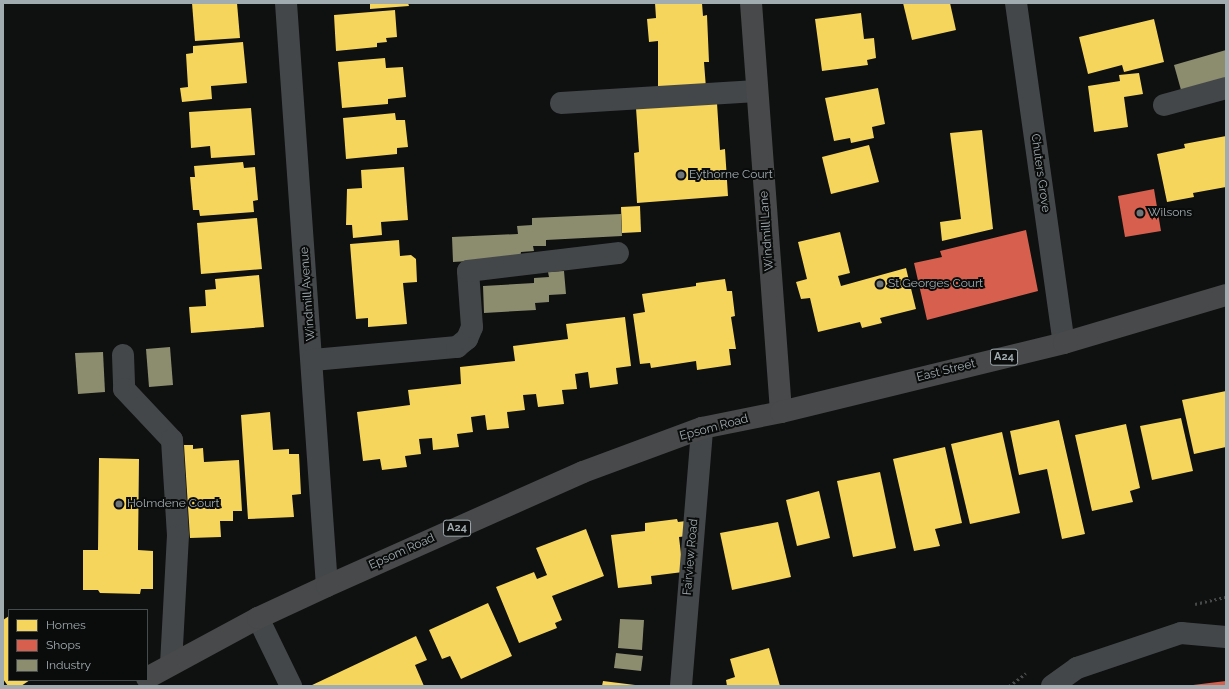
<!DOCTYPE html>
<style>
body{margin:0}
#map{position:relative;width:1229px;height:689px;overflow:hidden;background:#0f1010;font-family:Raleway,sans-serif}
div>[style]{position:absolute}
.homes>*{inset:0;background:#f6d55c}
.shops>*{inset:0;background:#d6604d}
.industry>*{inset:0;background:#8c8c6e}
.path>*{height:2.5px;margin-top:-1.25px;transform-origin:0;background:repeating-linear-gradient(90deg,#46494a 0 2px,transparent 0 5px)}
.minor>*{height:22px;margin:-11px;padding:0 11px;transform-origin:11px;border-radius:11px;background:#444749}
.major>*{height:22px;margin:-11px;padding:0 11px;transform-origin:11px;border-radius:11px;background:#47494a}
.highway>*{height:22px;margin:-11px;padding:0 11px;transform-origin:11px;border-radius:11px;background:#47494a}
.dots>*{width:11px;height:11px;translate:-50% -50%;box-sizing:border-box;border:2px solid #0a0b0b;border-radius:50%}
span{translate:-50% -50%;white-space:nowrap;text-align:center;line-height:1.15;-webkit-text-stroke:4px #0a0b0b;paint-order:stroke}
.shield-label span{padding:1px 3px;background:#0a0b0b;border:1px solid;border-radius:3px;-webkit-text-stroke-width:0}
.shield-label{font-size:11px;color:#a1acb0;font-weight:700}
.street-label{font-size:12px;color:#a1acb0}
.poi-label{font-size:12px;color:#a1acb0}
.left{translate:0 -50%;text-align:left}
.frame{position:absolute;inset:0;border:4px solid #a1acb0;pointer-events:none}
.legend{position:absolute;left:8px;top:609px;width:140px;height:72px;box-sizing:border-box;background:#0a0b0b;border:1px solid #464b4d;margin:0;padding:5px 7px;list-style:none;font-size:12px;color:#a1acb0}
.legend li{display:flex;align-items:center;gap:8px;height:20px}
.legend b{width:20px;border:1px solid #464b4d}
</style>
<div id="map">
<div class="homes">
<i style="clip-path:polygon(192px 3px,237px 3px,240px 38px,195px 41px)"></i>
<i style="clip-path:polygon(370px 3px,408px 3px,409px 6px,370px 9px)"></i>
<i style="clip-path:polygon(655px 3px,702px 3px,703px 16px,707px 15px,709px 62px,704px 62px,706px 88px,658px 90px,658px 41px,649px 42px,647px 19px,656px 18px)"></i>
<i style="clip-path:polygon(903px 3px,950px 3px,956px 30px,912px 40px)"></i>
<i style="clip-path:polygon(395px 10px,397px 37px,386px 38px,387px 42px,377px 43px,377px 47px,336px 51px,334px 15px)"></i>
<i style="clip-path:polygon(861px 13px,864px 39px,874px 38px,876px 58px,867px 60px,868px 65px,822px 71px,815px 19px)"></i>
<i style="clip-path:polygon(1154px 19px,1164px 62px,1124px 72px,1122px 65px,1088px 74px,1079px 37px)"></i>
<i style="clip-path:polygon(243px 42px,247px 83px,211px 86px,212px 99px,182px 102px,180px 88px,188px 87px,186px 54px,193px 53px,193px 46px)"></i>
<i style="clip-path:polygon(385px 58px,386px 68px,403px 67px,406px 97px,388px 99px,388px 104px,342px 108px,338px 62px)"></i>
<i style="clip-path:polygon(1139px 73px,1143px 94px,1124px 97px,1128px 127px,1094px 132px,1088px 86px,1120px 81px,1119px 75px)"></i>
<i style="clip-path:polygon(878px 88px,885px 124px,872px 127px,874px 138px,851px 143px,850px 138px,834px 141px,825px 98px)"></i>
<i style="clip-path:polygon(717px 103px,720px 150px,725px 149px,728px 196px,637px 203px,634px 153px,639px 152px,636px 108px)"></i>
<i style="clip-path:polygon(251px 108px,255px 155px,211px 158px,210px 146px,191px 148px,189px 112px)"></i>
<i style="clip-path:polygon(395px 113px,396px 120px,405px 120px,408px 147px,397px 148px,397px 154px,346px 159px,343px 118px)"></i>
<i style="clip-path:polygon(982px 130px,993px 229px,942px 241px,940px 222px,961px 219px,950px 133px)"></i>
<i style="clip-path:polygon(1226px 136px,1226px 187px,1193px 193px,1194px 197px,1167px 202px,1157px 154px,1185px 148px,1184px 144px)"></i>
<i style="clip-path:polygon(869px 145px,879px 182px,831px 194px,822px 157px)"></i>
<i style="clip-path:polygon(243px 162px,244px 168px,255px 167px,258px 200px,253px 201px,254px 212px,200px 216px,199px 210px,193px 210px,190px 177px,195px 177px,194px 166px)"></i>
<i style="clip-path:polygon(404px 167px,408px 220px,381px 222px,382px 235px,353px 238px,352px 225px,346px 225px,347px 189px,362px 188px,361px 170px)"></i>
<i style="clip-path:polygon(640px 206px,641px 232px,622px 233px,621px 207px)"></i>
<i style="clip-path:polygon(257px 218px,262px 269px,201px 274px,197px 223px)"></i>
<i style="clip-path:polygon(840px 232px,850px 273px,838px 276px,841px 286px,906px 268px,916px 309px,880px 318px,882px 323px,862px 328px,860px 322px,818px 332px,810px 298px,801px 299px,796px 282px,807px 279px,798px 242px)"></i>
<i style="clip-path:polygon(399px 240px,400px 256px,411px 255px,416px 259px,417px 282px,403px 283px,407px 324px,368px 327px,368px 318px,356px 319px,350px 244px)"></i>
<i style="clip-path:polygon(259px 275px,264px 327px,191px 333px,189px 307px,206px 306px,205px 290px,216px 289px,215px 279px)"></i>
<i style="clip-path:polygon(725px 279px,727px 291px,732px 291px,735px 316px,731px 317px,736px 349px,729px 349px,731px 365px,697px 370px,696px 361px,651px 368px,650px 363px,640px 364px,633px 314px,645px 312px,642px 294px,696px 286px,696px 283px)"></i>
<i style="clip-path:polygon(625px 317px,631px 366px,616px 368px,618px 384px,590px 388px,588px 372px,575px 374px,577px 389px,562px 390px,564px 404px,538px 407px,536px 394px,523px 395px,525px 410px,507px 412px,509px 428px,487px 430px,485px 415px,471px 417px,473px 432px,457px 434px,459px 447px,433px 450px,432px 438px,419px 439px,421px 454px,405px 456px,407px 467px,382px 470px,380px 459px,363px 461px,357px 412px,410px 405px,408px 390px,461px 384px,460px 367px,515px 361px,513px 346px,568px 339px,566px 324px)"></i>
<i style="clip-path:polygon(1226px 391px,1226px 447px,1194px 454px,1182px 400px)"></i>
<i style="clip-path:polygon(270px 412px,273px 450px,289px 449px,289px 454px,299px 454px,301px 494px,292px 495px,294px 517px,248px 519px,241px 415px)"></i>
<i style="clip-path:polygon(1181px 418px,1193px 471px,1152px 480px,1140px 426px)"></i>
<i style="clip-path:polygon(1059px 420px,1085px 534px,1062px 539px,1047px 469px,1019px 475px,1010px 431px)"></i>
<i style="clip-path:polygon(1126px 424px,1140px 488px,1130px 491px,1133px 502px,1092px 511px,1075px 435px)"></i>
<i style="clip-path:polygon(1002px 432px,1020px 513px,970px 524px,951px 444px)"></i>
<i style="clip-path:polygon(184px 445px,193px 445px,193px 449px,203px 448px,204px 462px,239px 460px,242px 511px,233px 511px,233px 521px,220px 521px,221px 537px,190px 538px)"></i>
<i style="clip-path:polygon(945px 447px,962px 523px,935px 529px,940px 546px,914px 551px,893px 459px)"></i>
<i style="clip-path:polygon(99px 458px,139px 459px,138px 550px,153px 551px,153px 589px,141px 589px,140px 594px,100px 593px,98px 590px,83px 590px,83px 550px,98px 550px)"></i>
<i style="clip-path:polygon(880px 472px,896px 548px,853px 557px,837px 481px)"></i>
<i style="clip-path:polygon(819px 491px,830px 538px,797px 546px,786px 500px)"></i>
<i style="clip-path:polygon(677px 519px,678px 522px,686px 521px,688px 536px,679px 537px,683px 572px,651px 576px,652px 584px,618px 588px,611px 535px,645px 531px,645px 523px)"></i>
<i style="clip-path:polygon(778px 522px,791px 577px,732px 590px,720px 533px)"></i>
<i style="clip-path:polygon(586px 529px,604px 576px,552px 596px,562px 620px,555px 623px,557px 628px,519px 643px,496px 587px,534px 572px,537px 579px,547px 575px,536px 548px)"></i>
<i style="clip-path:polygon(488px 603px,512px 656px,461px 679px,450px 656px,442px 659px,429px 630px)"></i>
<i style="clip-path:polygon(9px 616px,9px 680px,30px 680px,21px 686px,8px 686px,3px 679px,3px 620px)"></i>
<i style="clip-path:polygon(416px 636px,427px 660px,415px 665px,424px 686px,310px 686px)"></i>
<i style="clip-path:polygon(769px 648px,780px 686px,727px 686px,726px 680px,735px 677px,730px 659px)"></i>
<i style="clip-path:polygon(603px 681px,635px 685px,635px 686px,602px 686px)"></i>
</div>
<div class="shops">
<i style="clip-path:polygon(1154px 189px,1161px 231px,1125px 237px,1118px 196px)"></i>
<i style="clip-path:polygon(1026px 230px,1038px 291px,927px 320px,914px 263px,942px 257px,940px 251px)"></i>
<i style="clip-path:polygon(1226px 681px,1226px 686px,1193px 686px,1193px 685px)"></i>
</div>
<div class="industry">
<i style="clip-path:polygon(1226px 50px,1226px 78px,1181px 90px,1174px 65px)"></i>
<i style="clip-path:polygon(621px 214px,622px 236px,546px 240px,546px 246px,533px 246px,534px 251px,521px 252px,520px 258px,453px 262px,452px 237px,518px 234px,517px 226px,532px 225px,532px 218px)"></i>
<i style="clip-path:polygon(564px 271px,566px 294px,549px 295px,549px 302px,535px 303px,536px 310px,484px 313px,483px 286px,534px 283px,534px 278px,549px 277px,548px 272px)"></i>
<i style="clip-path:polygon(170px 347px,173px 385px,149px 387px,146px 349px)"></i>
<i style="clip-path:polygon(103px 352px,105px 392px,78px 394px,75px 353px)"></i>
<i style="clip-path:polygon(620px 619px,644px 620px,642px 650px,618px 648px)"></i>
<i style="clip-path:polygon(616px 653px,643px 656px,641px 671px,614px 668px)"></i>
</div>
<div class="path">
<i style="left:1195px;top:604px;width:32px;rotate:-13deg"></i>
<i style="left:1009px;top:686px;width:21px;rotate:-37deg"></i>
</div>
<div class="minor">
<i style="left:286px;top:3px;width:584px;rotate:85.98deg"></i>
<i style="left:1016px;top:3px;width:343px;rotate:82deg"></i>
<i style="left:561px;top:103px;width:196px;rotate:-3.5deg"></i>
<i style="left:1164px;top:105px;width:64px;rotate:-15.3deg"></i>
<i style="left:123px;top:355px;width:34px;rotate:88deg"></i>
<i style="left:124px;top:389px;width:70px;rotate:46.7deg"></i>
<i style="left:172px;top:440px;width:95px;rotate:86.4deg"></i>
<i style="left:178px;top:535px;width:128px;rotate:93.1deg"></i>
<i style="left:313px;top:360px;width:145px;rotate:-5.2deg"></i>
<i style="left:457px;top:347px;width:13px;rotate:-39deg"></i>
<i style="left:467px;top:339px;width:13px;rotate:-67deg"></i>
<i style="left:472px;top:327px;width:56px;rotate:-94.1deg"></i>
<i style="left:468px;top:271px;width:151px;rotate:-6.8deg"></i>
<i style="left:258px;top:618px;width:76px;rotate:64.1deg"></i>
<i style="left:681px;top:686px;width:259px;rotate:-85.3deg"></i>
<i style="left:1052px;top:686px;width:31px;rotate:-36deg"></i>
<i style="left:1077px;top:668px;width:110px;rotate:-18.6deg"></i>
<i style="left:1181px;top:633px;width:45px;rotate:5.1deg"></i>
</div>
<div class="major">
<i style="left:751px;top:3px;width:410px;rotate:85.8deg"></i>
</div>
<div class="highway">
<i style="left:147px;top:678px;width:126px;rotate:-28.4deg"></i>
<i style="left:258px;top:618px;width:76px;rotate:-24.9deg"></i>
<i style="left:327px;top:586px;width:280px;rotate:-24deg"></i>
<i style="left:583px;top:472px;width:127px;rotate:-20.3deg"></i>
<i style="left:702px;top:428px;width:81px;rotate:-11.4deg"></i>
<i style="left:781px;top:412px;width:291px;rotate:-13.7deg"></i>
<i style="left:1064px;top:343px;width:169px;rotate:-16.5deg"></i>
</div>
<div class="dots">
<i style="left:681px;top:175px;background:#6e7578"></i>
<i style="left:1140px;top:213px;background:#6e7578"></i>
<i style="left:880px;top:284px;background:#6e7578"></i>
<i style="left:119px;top:504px;background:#6e7578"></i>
</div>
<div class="shield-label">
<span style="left:1004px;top:357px">A24</span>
<span style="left:457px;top:528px">A24</span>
</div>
<div class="street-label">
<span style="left:1040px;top:173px;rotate:82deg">Chuters Grove</span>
<span style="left:767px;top:231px;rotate:-94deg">Windmill Lane</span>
<span style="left:308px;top:294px;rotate:-94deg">Windmill Avenue</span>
<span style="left:946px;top:371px;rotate:-14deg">East Street</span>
<span style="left:714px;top:428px;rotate:-15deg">Epsom Road</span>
<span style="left:402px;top:552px;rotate:-24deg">Epsom Road</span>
<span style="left:691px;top:557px;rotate:-85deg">Fairview Road</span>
</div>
<div class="poi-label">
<span class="left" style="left:689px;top:175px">Eythorne Court</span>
<span class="left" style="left:1148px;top:213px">Wilsons</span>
<span class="left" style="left:888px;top:284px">St Georges Court</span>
<span class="left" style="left:127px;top:504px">Holmdene Court</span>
</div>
<div class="frame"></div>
<ul class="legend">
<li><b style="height:11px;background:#f6d55c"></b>Homes</li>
<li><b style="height:11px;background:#d6604d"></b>Shops</li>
<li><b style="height:11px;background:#8c8c6e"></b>Industry</li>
</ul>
</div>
